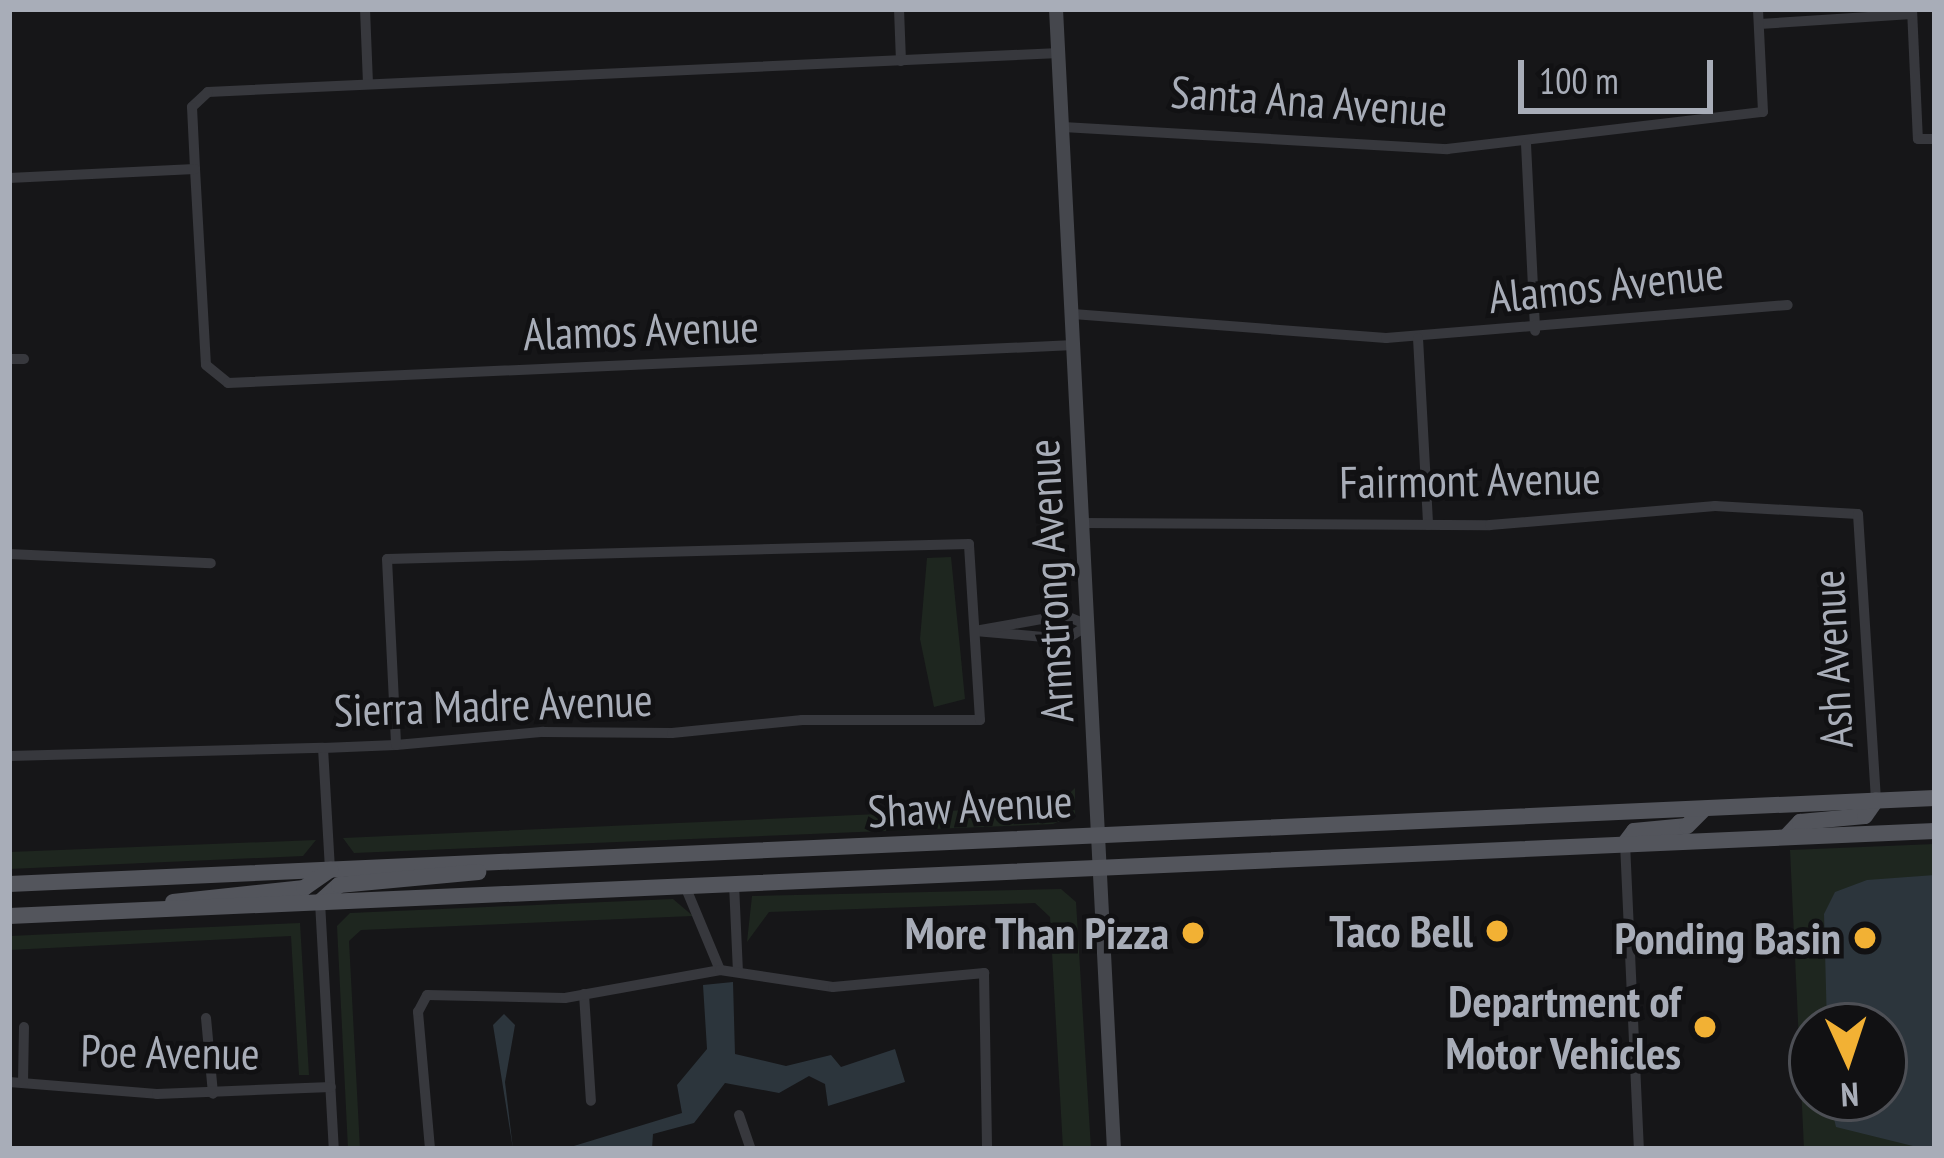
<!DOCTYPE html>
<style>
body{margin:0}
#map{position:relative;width:1944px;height:1158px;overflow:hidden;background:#161618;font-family:"PT Sans Narrow",sans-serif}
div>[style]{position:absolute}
.green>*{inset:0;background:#1e261f}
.water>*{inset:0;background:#2c353c}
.street>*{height:10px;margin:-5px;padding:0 5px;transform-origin:5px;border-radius:5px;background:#37383d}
.secondary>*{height:14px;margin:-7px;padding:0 7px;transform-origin:7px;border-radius:7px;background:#45474d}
.primary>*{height:16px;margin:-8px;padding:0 8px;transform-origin:8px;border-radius:8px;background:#53555c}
.dots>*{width:33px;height:33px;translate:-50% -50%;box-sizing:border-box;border:6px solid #111113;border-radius:50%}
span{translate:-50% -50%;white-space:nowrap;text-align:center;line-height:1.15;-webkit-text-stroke:9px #111113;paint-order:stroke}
.street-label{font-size:45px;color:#a8adb8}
.poi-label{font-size:45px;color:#a8adb8;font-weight:700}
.right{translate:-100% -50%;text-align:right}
.frame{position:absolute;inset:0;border:12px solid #a8adb8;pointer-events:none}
.north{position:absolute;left:1788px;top:1002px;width:120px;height:120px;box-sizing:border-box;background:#111113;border:3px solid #4d4f55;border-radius:50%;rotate:177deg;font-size:33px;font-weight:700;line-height:48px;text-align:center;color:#a8adb8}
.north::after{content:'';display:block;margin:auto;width:42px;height:54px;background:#f2b134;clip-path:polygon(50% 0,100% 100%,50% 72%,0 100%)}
.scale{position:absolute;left:1518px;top:60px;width:195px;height:54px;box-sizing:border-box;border:6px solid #a8adb8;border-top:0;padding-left:15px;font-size:36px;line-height:42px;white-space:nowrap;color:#a8adb8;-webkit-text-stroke:9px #111113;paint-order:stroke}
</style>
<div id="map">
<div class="green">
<i style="clip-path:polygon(951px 557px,965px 699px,934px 707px,920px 639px,927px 558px)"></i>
<i style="clip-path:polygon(1075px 788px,1075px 815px,1053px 824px,354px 853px,343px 838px,1057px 806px)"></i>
<i style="clip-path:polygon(316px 840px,303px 856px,9px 869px,9px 852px)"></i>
<i style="clip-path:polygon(evenodd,1935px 844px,1935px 1149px,1804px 1149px,1790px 850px,1935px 844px,1812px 1026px,1884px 1026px,1884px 1098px,1812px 1098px,1812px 1026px)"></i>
<i style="clip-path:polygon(1061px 889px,1076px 902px,1091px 1149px,1063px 1149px,1050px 917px,1035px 903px,769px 912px,747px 942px,752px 896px)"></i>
<i style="clip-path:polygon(673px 899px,693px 916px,361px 930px,349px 941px,360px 1149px,348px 1149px,337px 926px,350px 913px)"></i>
<i style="clip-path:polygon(300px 923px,309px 1075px,299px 1075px,291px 936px,9px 950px,9px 936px)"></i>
</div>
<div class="water">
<i style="clip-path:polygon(1935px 875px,1935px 1149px,1925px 1149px,1836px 1127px,1829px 1098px,1884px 1098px,1884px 1026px,1827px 1026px,1824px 914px,1835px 892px,1867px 880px)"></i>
<i style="clip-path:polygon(733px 982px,735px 1054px,786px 1066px,831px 1055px,841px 1067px,895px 1049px,905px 1082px,828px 1106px,825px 1084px,809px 1076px,779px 1093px,725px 1083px,694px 1123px,653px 1134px,652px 1149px,564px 1149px,682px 1113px,677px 1085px,707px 1049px,703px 985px)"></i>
<i style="clip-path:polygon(504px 1014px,515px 1025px,505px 1082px,513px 1149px,493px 1025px)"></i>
</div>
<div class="street">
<i style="left:365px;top:9px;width:74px;rotate:87.7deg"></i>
<i style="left:899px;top:9px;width:52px;rotate:87.8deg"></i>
<i style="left:1912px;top:9px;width:130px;rotate:87.4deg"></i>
<i style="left:1918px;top:139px;width:17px"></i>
<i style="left:1759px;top:24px;width:153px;rotate:-3.7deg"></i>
<i style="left:1059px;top:53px;width:852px;rotate:177.38deg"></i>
<i style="left:208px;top:92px;width:22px;rotate:137deg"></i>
<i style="left:192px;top:107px;width:62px;rotate:87.2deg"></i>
<i style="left:195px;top:169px;width:196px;rotate:86.8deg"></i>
<i style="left:206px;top:365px;width:28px;rotate:39deg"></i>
<i style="left:228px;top:383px;width:847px;rotate:-2.57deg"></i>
<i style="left:1063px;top:127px;width:385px;rotate:3.3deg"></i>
<i style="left:1447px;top:149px;width:318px;rotate:-6.7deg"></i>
<i style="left:1763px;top:112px;width:103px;rotate:-92.8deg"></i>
<i style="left:1526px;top:144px;width:187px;rotate:87.2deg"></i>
<i style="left:9px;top:178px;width:186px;rotate:-2.8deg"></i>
<i style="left:1073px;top:314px;width:314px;rotate:4.4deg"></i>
<i style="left:1386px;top:338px;width:403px;rotate:-4.7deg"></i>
<i style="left:1418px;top:338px;width:187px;rotate:86.9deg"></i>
<i style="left:9px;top:359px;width:15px"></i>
<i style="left:1082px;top:523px;width:408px;rotate:0.3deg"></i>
<i style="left:1490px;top:525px;width:226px;rotate:-4.8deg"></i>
<i style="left:1715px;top:506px;width:143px;rotate:3.2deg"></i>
<i style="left:1858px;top:514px;width:287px;rotate:86.4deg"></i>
<i style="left:9px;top:554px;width:202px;rotate:2.6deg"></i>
<i style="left:975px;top:631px;width:91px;rotate:5deg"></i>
<i style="left:1066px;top:639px;width:26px;rotate:-32deg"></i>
<i style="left:975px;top:631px;width:90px;rotate:-10.2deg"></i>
<i style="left:1064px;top:615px;width:26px;rotate:23deg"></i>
<i style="left:323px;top:748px;width:122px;rotate:86.7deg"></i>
<i style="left:9px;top:756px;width:314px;rotate:-1.5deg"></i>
<i style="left:323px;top:748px;width:73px;rotate:-2.4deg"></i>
<i style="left:396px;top:745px;width:148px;rotate:-5.1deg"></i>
<i style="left:543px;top:732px;width:129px;rotate:0.4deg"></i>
<i style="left:672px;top:733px;width:131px;rotate:-5.7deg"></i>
<i style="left:802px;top:720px;width:178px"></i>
<i style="left:980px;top:720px;width:176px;rotate:-93.6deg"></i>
<i style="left:969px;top:544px;width:582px;rotate:178.52deg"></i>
<i style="left:387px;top:559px;width:186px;rotate:87.2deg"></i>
<i style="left:1625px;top:843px;width:306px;rotate:87.4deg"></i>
<i style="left:734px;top:884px;width:87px;rotate:87.4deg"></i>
<i style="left:685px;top:886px;width:91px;rotate:67.4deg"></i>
<i style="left:320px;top:902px;width:247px;rotate:86.8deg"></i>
<i style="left:584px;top:994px;width:107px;rotate:86.3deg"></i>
<i style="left:206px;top:1018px;width:76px;rotate:84.7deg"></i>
<i style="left:9px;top:1082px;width:148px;rotate:4.6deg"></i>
<i style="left:157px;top:1094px;width:174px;rotate:-2.3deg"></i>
<i style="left:23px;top:1083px;width:56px;rotate:-89deg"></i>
<i style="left:739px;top:1115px;width:36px;rotate:71deg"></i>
<i style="left:430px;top:1149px;width:138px;rotate:-95deg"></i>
<i style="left:418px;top:1012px;width:19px;rotate:-62deg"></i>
<i style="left:427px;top:995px;width:138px;rotate:1.2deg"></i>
<i style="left:565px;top:998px;width:158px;rotate:-10.2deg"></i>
<i style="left:720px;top:970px;width:114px;rotate:8.6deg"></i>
<i style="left:833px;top:987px;width:152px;rotate:-5.3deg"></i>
<i style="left:984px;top:973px;width:176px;rotate:89deg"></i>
</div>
<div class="secondary">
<i style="left:1056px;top:9px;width:1141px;rotate:87.09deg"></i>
</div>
<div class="primary">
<i style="left:1786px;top:837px;width:21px;rotate:-47deg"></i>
<i style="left:1800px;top:822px;width:65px;rotate:-5.3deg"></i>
<i style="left:1865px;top:816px;width:19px;rotate:-55deg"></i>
<i style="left:1625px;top:843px;width:15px;rotate:-53deg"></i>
<i style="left:1634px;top:831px;width:53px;rotate:-5.4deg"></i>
<i style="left:1687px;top:826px;width:24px;rotate:-45deg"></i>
<i style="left:9px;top:884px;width:1928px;rotate:-2.56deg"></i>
<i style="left:173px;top:902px;width:132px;rotate:-6.1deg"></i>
<i style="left:304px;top:888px;width:32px;rotate:-35deg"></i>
<i style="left:320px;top:902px;width:25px;rotate:-42deg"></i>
<i style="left:339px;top:885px;width:140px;rotate:-5.3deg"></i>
<i style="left:9px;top:916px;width:1928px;rotate:-2.53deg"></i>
</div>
<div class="dots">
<i style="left:1497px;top:931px;background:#f2b134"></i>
<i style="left:1193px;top:933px;background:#f2b134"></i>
<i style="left:1865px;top:938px;background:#f2b134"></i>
<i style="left:1705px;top:1027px;background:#f2b134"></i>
</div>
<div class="street-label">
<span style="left:1309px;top:101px;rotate:4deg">Santa Ana Avenue</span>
<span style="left:1606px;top:285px;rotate:-6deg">Alamos Avenue</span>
<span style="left:641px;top:330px;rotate:-2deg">Alamos Avenue</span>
<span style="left:1470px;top:480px;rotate:-1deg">Fairmont Avenue</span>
<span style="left:1050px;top:581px;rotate:-93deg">Armstrong Avenue</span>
<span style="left:1832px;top:659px;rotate:-93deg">Ash Avenue</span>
<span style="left:493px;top:705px;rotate:-2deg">Sierra Madre Avenue</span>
<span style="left:970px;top:806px;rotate:-3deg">Shaw Avenue</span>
<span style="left:170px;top:1052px;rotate:1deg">Poe Avenue</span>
</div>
<div class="poi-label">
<span class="right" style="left:1473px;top:931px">Taco Bell</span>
<span class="right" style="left:1169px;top:933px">More Than Pizza</span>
<span class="right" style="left:1841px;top:938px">Ponding Basin</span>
<span class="right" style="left:1681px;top:1027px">Department of<br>Motor Vehicles</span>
</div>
<div class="frame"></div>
<div class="north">N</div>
<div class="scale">100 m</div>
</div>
